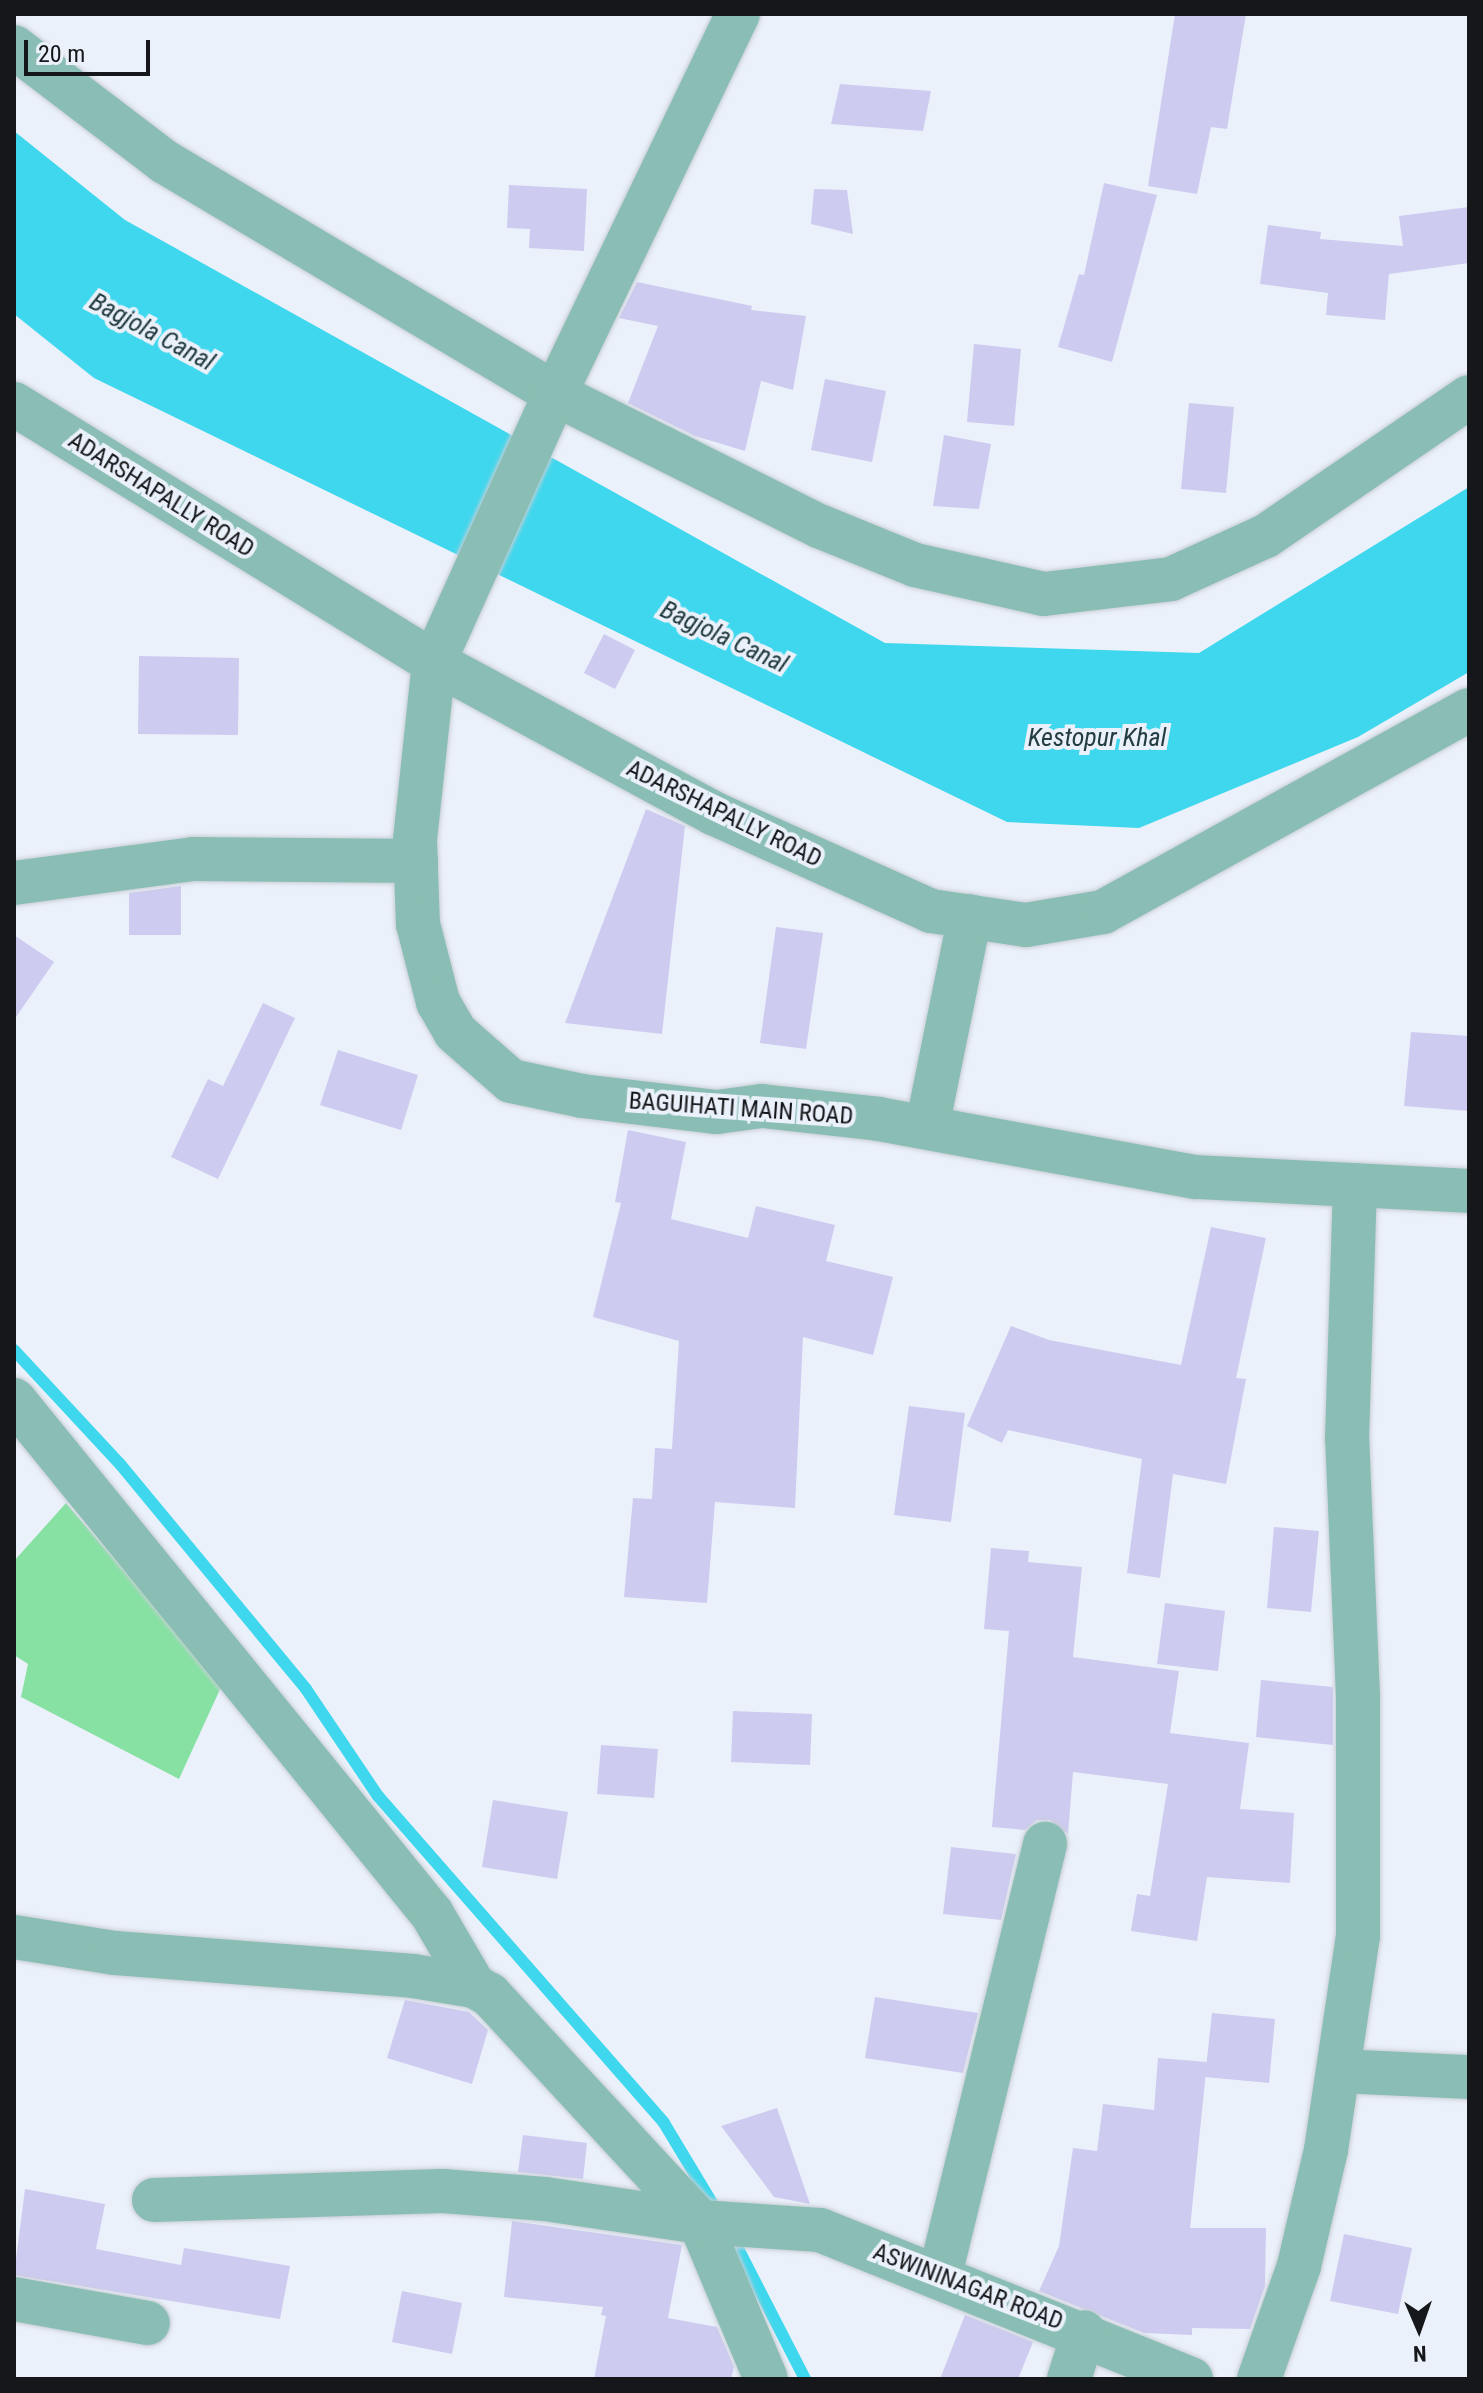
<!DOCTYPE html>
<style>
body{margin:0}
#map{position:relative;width:1483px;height:2393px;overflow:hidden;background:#ebf1fa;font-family:"Roboto Condensed",sans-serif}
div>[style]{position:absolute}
.green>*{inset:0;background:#86e1a3}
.water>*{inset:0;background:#3fd7ed}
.stream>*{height:12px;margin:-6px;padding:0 6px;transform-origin:6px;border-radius:6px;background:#3fd7ed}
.building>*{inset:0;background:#cdcbf0}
.roads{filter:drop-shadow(0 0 2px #c9ced6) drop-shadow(0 0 2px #c9ced6)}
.minor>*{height:44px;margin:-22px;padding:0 22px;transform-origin:22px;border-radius:22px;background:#8abeb4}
.tertiary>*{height:44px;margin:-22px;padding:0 22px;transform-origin:22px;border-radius:22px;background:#8abeb4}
span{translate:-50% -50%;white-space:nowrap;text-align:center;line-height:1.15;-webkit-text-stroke:8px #ebf1fa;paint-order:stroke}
.street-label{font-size:24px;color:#15171a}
.water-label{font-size:26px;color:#243d41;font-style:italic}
.frame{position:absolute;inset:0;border:16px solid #15171a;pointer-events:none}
.north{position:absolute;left:1379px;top:2289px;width:80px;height:80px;-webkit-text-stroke:6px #ebf1fa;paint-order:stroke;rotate:178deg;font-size:22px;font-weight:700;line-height:32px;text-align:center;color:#15171a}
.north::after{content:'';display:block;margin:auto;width:28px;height:36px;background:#15171a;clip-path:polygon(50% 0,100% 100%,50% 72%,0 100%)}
.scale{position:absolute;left:24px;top:40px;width:126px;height:36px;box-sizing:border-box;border:4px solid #15171a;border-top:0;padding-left:10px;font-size:24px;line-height:28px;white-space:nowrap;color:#15171a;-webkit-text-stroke:6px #ebf1fa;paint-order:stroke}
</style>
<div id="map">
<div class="green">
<i style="clip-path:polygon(66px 1503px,222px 1685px,179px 1779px,21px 1697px,28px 1664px,14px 1655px,14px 1561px)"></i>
</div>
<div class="water">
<i style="clip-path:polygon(14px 131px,125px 220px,885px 643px,1199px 653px,1469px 487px,1469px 672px,1358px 737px,1139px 828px,1007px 822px,94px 378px,14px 314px)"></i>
</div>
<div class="stream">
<i style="left:14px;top:1350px;width:156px;rotate:47.1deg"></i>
<i style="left:120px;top:1464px;width:292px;rotate:50.4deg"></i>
<i style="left:306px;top:1689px;width:129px;rotate:56.1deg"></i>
<i style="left:378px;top:1796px;width:434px;rotate:48.8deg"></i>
<i style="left:664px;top:2123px;width:105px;rotate:59deg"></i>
<i style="left:730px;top:2233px;width:164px;rotate:62.8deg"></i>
</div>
<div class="building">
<i style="clip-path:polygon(1175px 14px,1246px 14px,1227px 129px,1211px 127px,1197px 194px,1148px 186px)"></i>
<i style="clip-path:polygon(840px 84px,931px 91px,923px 131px,831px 124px)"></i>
<i style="clip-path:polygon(1104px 183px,1157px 195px,1112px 362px,1058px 347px,1079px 274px,1084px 275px)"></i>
<i style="clip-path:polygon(509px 185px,587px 189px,584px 251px,529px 248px,530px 229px,507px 228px)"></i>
<i style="clip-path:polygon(814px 189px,847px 190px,853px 234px,811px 224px)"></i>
<i style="clip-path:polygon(1469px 207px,1469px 263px,1389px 274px,1385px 320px,1326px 315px,1328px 293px,1260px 284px,1268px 225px,1321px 232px,1320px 239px,1403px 246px,1399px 216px)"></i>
<i style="clip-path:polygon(637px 282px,752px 306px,751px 310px,806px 316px,793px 390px,761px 381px,745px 451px,695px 436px,628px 403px,658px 326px,619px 318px)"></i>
<i style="clip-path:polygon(974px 344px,1021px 349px,1014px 426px,967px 422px)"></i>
<i style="clip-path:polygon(825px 379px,886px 391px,872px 462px,811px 450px)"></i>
<i style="clip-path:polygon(1189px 403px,1234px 407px,1226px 493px,1181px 489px)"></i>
<i style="clip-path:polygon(944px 435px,991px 444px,979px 509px,933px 506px)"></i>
<i style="clip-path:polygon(604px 634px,635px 650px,615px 689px,584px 673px)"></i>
<i style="clip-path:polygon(139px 656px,239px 658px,238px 735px,138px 734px)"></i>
<i style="clip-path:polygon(646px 809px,685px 826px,662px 1034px,565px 1023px)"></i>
<i style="clip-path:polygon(181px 886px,181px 935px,129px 935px,129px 893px)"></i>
<i style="clip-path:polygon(776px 927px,823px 933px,806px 1049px,760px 1043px)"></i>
<i style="clip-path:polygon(14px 935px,54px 962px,14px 1020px)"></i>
<i style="clip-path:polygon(263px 1003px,295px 1018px,218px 1179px,171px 1157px,208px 1079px,223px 1086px)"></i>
<i style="clip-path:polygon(1411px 1032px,1469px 1036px,1469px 1111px,1404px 1106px)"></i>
<i style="clip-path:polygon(338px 1050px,418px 1075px,401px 1130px,320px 1105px)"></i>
<i style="clip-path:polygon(628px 1130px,686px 1142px,671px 1219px,748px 1238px,756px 1206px,835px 1225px,826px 1261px,893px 1277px,873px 1355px,803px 1337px,795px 1508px,715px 1502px,707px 1603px,624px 1597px,633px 1498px,652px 1499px,655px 1448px,672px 1449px,679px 1341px,593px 1317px,621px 1203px,615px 1202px)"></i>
<i style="clip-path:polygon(1211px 1227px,1266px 1238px,1236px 1378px,1246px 1379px,1226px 1484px,1173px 1474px,1160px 1578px,1127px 1573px,1142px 1459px,1008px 1430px,1002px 1443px,967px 1426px,1011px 1326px,1049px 1340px,1181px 1365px)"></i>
<i style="clip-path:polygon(909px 1406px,965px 1413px,951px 1522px,894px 1515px)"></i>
<i style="clip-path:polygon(1274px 1527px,1319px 1531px,1311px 1612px,1267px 1608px)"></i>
<i style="clip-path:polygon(991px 1548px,1029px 1551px,1028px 1562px,1082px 1567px,1073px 1657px,1179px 1671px,1170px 1733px,1249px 1743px,1240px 1809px,1294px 1813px,1290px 1883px,1207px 1877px,1197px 1941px,1131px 1931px,1137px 1894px,1150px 1896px,1168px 1784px,1073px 1772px,1068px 1834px,1050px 1820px,1037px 1820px,1025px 1830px,992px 1827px,1009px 1631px,984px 1629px)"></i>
<i style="clip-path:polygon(1165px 1603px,1225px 1611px,1218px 1671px,1157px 1664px)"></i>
<i style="clip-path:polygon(1261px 1680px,1333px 1687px,1333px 1745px,1256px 1737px)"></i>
<i style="clip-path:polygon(733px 1711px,812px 1714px,810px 1765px,731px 1762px)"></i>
<i style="clip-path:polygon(601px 1745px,658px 1749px,654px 1798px,597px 1794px)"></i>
<i style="clip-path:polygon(493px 1800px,568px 1812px,557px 1879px,482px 1867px)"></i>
<i style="clip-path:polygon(951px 1847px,1016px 1854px,1001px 1920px,943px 1914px)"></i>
<i style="clip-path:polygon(875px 1997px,978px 2013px,963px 2073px,865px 2058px)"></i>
<i style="clip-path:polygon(405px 2000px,469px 2012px,488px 2030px,472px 2084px,387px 2058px)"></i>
<i style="clip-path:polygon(1212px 2013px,1275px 2019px,1269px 2083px,1205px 2077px)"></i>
<i style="clip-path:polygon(1158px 2058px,1207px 2062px,1190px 2228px,1266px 2228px,1265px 2286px,1250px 2329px,1192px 2328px,1192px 2335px,1144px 2333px,1039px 2291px,1059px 2246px,1073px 2148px,1097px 2151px,1103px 2104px,1154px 2110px)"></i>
<i style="clip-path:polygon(777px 2108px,810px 2204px,774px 2197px,721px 2126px)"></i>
<i style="clip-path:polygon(523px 2135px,587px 2143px,583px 2179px,518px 2172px)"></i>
<i style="clip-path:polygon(25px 2189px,105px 2204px,96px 2249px,181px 2265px,184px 2248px,290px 2266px,280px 2319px,14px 2275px)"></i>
<i style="clip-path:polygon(512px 2221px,682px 2245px,668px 2318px,717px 2327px,734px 2367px,731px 2379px,594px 2379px,606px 2316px,601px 2315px,603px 2307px,504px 2297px)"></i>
<i style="clip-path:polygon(1344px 2234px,1412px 2248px,1398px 2314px,1330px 2301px)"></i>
<i style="clip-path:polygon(402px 2291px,462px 2303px,452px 2354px,392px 2342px)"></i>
<i style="clip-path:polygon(965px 2315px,1033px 2342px,1018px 2379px,940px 2379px)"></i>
</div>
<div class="roads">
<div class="minor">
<i style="left:14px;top:47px;width:190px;rotate:37.3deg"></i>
<i style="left:165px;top:162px;width:454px;rotate:30.7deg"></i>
<i style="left:555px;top:394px;width:295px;rotate:26.6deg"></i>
<i style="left:819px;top:526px;width:104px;rotate:22.1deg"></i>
<i style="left:915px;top:565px;width:132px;rotate:12.7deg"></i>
<i style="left:1044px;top:594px;width:128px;rotate:-6.7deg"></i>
<i style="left:1171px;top:579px;width:104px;rotate:-24.4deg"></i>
<i style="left:1266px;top:536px;width:246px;rotate:-34.4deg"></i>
<i style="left:434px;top:662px;width:294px;rotate:-65.7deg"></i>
<i style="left:555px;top:394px;width:422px;rotate:-64.3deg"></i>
<i style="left:14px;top:883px;width:181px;rotate:-7.6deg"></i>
<i style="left:193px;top:859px;width:223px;rotate:0.5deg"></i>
<i style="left:927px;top:1127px;width:215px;rotate:-78.5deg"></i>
<i style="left:14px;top:1400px;width:663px;rotate:50.88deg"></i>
<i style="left:432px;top:1914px;width:83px;rotate:59.7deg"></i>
<i style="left:14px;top:1937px;width:102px;rotate:9deg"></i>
<i style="left:115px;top:1953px;width:299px;rotate:4.4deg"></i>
<i style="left:413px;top:1976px;width:62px;rotate:9.3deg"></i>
<i style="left:474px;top:1986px;width:18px;rotate:29deg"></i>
<i style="left:490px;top:1995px;width:309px;rotate:47.2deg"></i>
<i style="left:700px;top:2222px;width:170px;rotate:67.2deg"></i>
<i style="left:1340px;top:2071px;width:129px;rotate:2.7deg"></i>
<i style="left:154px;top:2200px;width:289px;rotate:-1.8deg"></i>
<i style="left:443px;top:2191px;width:102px;rotate:4.5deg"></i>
<i style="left:545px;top:2199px;width:157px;rotate:8.4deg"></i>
<i style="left:700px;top:2222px;width:120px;rotate:3.8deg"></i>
<i style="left:820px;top:2230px;width:400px;rotate:21.9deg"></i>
<i style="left:940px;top:2275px;width:444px;rotate:-76.3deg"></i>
<i style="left:14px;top:2299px;width:136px;rotate:10.2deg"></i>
<i style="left:1069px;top:2379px;width:49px;rotate:-72.3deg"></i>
<i style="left:1259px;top:2379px;width:120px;rotate:-70.5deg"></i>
<i style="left:1299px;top:2266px;width:119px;rotate:-76.9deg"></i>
<i style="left:1326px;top:2150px;width:216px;rotate:-81.5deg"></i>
<i style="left:1358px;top:1936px;width:239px;rotate:-90deg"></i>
<i style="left:1358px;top:1697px;width:258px;rotate:-92.4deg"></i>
<i style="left:1347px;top:1439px;width:254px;rotate:-88.2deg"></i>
</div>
<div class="tertiary">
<i style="left:14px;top:404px;width:493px;rotate:31.6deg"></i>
<i style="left:434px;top:662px;width:317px;rotate:28.4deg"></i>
<i style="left:713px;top:813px;width:239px;rotate:24.2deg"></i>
<i style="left:931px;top:911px;width:96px;rotate:8.4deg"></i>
<i style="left:1026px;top:925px;width:78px;rotate:-9.6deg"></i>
<i style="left:1103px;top:912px;width:418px;rotate:-28.9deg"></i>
<i style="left:434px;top:662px;width:179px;rotate:96.1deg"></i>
<i style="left:415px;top:840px;width:84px;rotate:88deg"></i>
<i style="left:418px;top:924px;width:81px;rotate:75.6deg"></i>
<i style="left:438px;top:1002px;width:34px;rotate:60deg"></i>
<i style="left:455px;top:1032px;width:74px;rotate:41.2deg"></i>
<i style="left:511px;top:1081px;width:73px;rotate:11.9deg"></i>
<i style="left:582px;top:1096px;width:136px;rotate:6.8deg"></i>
<i style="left:717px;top:1112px;width:45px;rotate:-7.6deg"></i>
<i style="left:762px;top:1106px;width:118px;rotate:6.3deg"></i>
<i style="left:879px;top:1119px;width:322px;rotate:10.4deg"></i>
<i style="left:1196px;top:1177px;width:273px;rotate:2.9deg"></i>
</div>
</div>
<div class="street-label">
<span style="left:161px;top:495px;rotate:32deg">ADARSHAPALLY ROAD</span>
<span style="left:724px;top:814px;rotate:26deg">ADARSHAPALLY ROAD</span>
<span style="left:741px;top:1109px;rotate:4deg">BAGUIHATI MAIN ROAD</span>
<span style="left:968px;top:2287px;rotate:21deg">ASWININAGAR ROAD</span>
</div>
<div class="water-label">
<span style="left:152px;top:332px;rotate:28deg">Bagjola Canal</span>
<span style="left:724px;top:637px;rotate:25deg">Bagjola Canal</span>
<span style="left:1097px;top:738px">Kestopur Khal</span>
</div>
<div class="frame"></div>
<div class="north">N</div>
<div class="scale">20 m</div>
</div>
